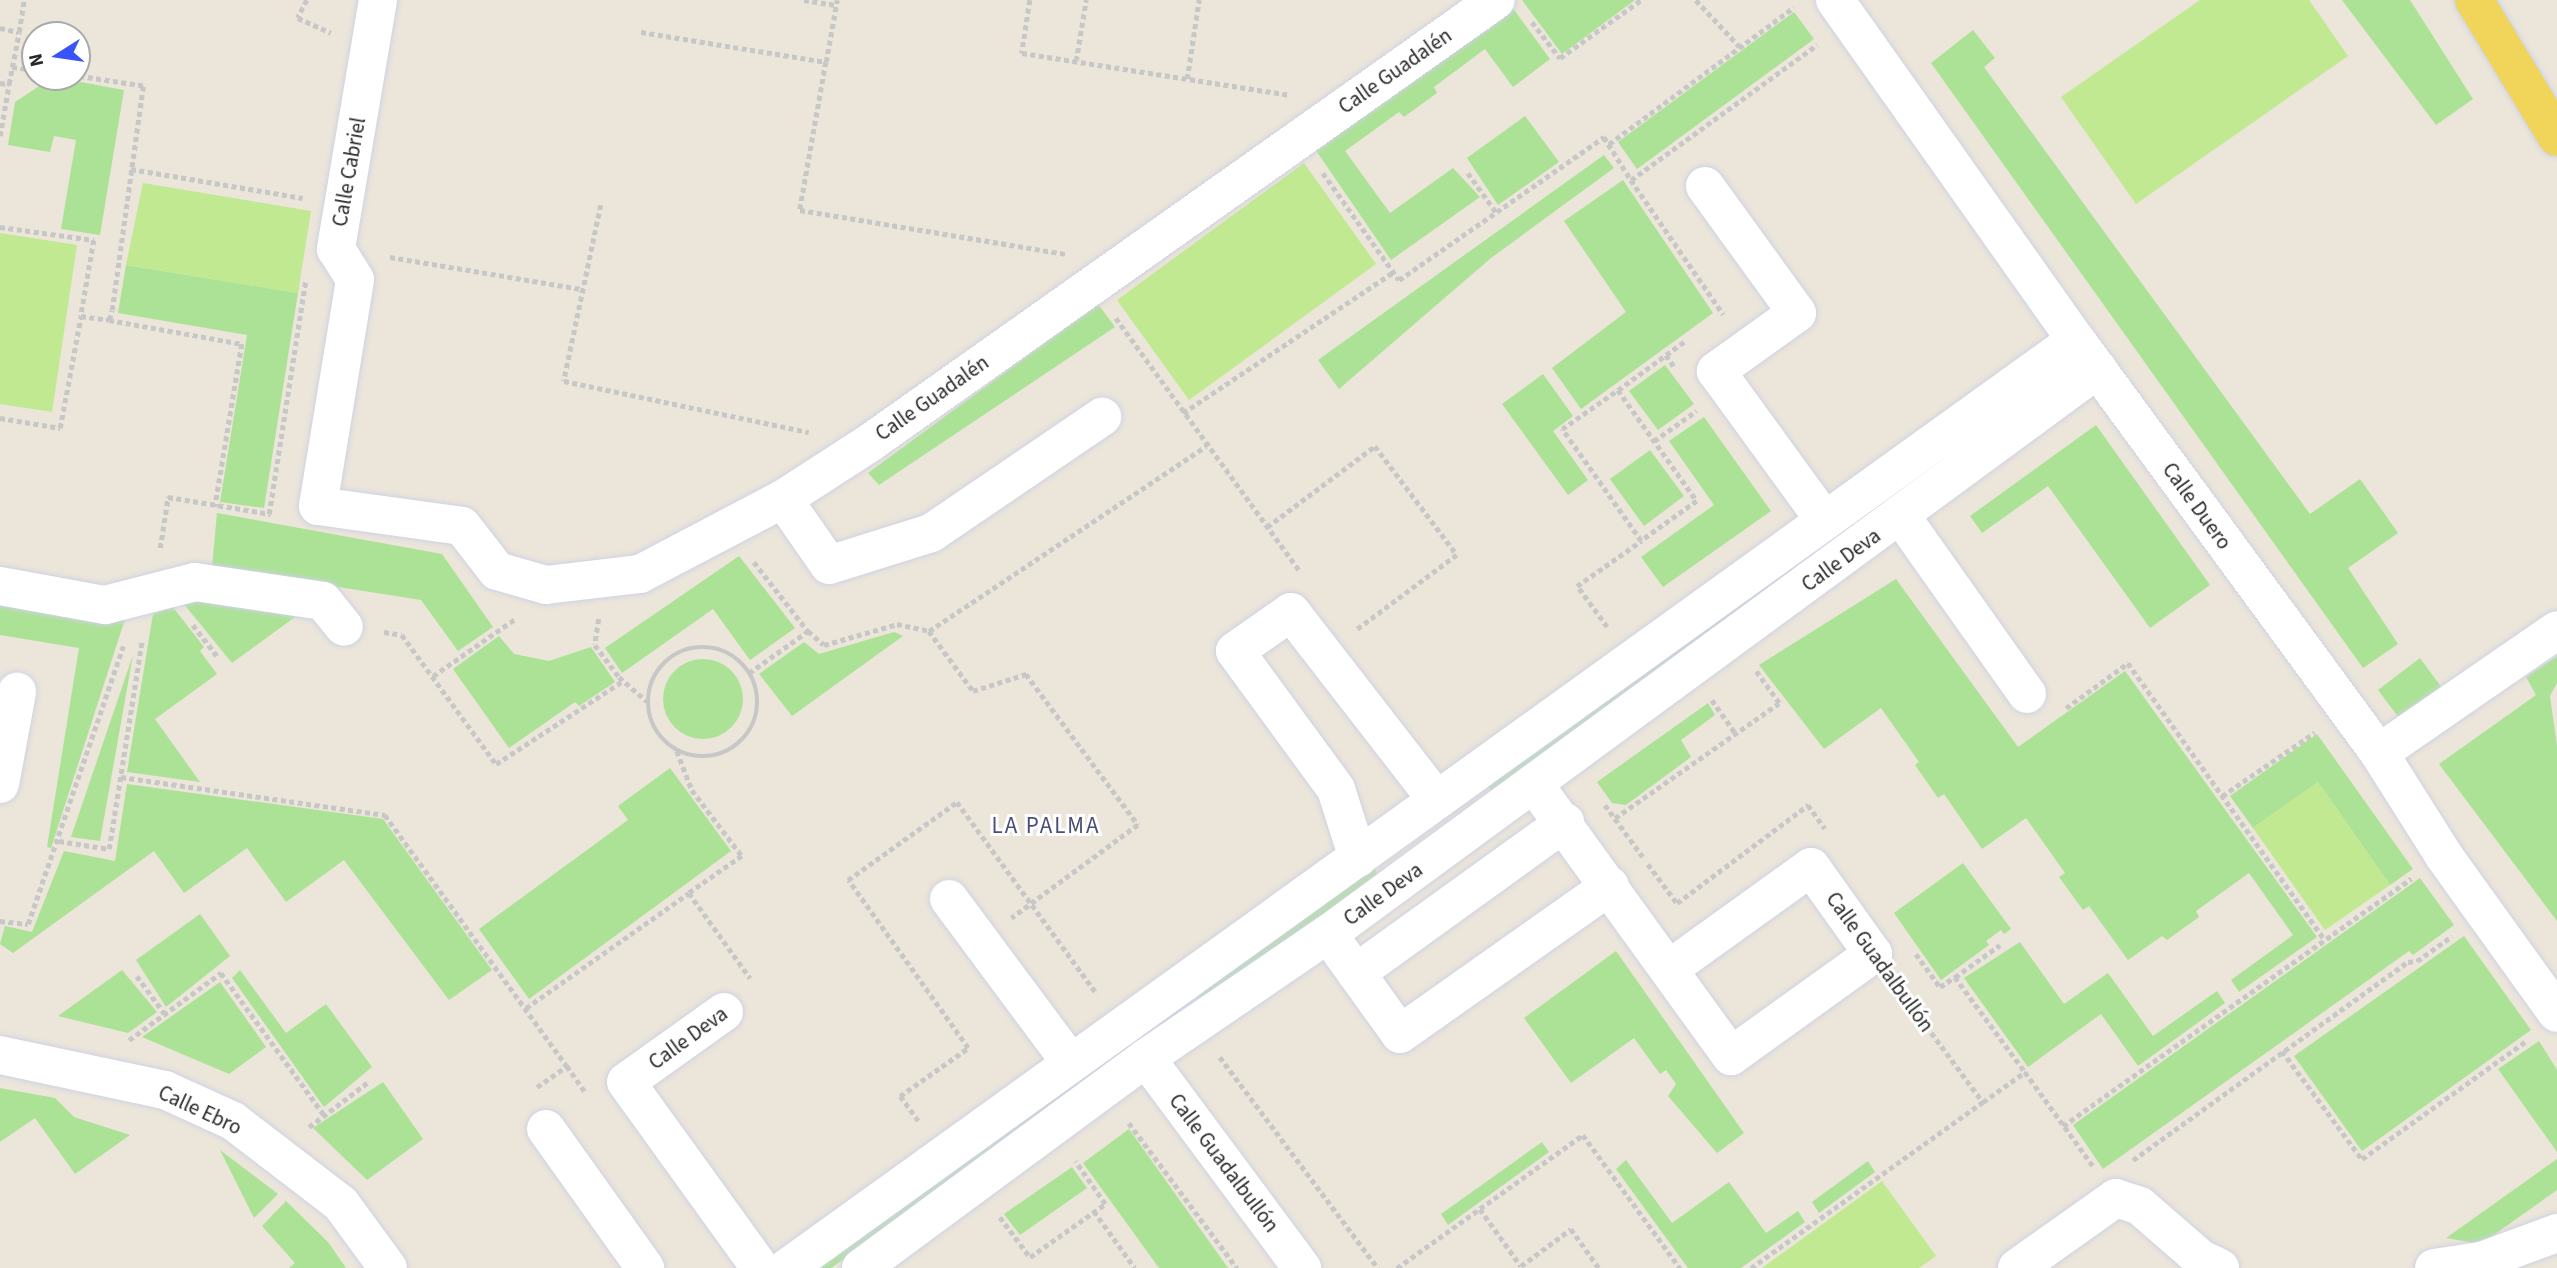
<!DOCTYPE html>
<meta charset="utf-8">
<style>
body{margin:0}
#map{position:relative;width:2557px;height:1268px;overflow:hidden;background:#ebe5da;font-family:"Source Sans 3",sans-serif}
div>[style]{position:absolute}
.green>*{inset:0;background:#ace296}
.round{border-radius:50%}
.pitch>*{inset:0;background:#c0e991}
.path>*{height:4.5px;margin-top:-2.25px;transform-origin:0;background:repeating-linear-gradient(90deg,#c7c7c7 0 5px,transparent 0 8.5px)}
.path>.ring{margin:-2.25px;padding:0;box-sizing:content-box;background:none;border:4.5px solid #c7c7c7;border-radius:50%}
.roads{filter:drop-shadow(0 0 2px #cfd2e2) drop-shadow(0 0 2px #cfd2e2)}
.minor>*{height:38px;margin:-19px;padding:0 19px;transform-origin:19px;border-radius:19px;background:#fff}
.major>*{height:38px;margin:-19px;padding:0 19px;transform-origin:19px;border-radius:19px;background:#f0d55a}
span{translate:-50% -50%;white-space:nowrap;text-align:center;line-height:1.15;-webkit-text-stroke:6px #fff;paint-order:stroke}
.street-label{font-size:21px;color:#282828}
.neighbourhood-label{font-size:23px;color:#494f79;letter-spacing:2px}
.north{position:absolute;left:21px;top:21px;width:70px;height:70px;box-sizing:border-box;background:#fff;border:2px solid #a9a9a9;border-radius:50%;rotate:258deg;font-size:19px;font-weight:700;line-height:28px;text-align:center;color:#282828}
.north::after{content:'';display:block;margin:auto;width:24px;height:32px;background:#3953f9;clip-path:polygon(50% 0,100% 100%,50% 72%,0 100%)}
</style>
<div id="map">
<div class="green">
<i style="clip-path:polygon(1522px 0,1635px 0,1562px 54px)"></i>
<i style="clip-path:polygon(2342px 0,2410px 0,2473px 99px,2436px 125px)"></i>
<i style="clip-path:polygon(1512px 7px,1550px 59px,1513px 87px,1485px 49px,1434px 87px,1437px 93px,1404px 117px,1399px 112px,1345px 151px,1390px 213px,1453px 168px,1480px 197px,1391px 260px,1315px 149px)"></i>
<i style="clip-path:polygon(1794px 12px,1814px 39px,1637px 169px,1618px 142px)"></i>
<i style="clip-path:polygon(1973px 30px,1995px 58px,1984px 67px,2310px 514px,2360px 479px,2398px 533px,2348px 568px,2398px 644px,2363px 668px,1931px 63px)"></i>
<i style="clip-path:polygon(53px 77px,124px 90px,100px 235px,61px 229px,76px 140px,54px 136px,50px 152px,8px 145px,15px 102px)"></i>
<i style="clip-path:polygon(1525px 116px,1559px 162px,1498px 205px,1467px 158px)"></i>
<i style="clip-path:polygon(1604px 155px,1614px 168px,1491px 258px,1339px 389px,1318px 360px)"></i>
<i style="clip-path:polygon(1623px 180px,1713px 313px,1581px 409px,1552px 368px,1626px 312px,1564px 221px)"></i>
<i style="clip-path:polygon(126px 265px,298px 293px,264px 508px,220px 502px,247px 335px,118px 313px)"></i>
<i style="clip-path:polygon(1098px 304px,1115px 327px,879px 485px,868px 473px)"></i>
<i style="clip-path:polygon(1665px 365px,1694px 404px,1658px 430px,1629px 391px)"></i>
<i style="clip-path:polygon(1543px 374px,1573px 416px,1553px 431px,1588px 480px,1568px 495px,1502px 404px)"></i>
<i style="clip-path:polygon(1704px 417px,1771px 511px,1663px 587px,1641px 557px,1714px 505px,1669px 441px)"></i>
<i style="clip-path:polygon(2096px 425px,2210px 585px,2150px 628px,2048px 486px,1982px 533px,1970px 516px)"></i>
<i style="clip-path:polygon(1650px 450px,1684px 496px,1644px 526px,1610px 479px)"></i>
<i style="clip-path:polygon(217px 513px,442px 554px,493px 627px,458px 651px,421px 600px,212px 567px)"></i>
<i style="clip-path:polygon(739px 556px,795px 628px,750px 660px,713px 609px,622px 673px,605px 648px)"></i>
<i style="clip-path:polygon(1790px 564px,1796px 573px,1492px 792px,1486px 783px)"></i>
<i style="clip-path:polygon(1896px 579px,2018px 747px,2125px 671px,2317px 937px,2239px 992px,2231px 980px,2293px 935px,2249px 873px,2196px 911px,2199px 917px,2167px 940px,2162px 936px,2128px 960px,2089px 906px,2083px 910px,2059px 877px,2065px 873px,2026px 818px,1982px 849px,1944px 794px,1938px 798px,1915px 765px,1919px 762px,1881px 708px,1824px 749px,1759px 665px)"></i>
<i style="clip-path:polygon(0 598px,126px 616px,51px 848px,47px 847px,79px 648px,0 635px)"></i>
<i style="clip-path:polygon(209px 598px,295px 613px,295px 617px,232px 663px,183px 603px)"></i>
<i style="clip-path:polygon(172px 606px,204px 647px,200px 651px,217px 674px,155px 719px,200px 782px,127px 772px,153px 614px)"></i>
<i style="clip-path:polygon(894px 632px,903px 636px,792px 716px,759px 674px,804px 642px,819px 654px)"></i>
<i style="clip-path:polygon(499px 636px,514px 654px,549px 661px,591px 647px,615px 682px,579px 706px,575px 702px,509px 748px,453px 669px)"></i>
<i style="clip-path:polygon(133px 655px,100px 841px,71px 837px)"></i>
<i style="clip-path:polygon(2557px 656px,2557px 683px,2550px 696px,2557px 746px,2557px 921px,2439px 764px,2536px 695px,2526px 677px)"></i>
<i style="clip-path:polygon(2420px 658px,2442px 688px,2399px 718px,2378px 690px)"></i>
<i class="round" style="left:663px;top:659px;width:80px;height:80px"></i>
<i style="clip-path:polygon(1708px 703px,1715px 715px,1681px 740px,1691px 757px,1626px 805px,1612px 803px,1597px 782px)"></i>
<i style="clip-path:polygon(2317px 734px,2413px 869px,2390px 885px,2318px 782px,2253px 828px,2230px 796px)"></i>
<i style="clip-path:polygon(670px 768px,731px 851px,529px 999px,479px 929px,628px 820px,618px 806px)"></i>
<i style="clip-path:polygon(127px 784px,383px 819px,492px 970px,449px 1000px,344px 860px,286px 902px,247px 848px,184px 893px,154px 851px,13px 953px,0 944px,5px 926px,32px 932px,64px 851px,115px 861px)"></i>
<i style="clip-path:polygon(1963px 863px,2011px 929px,2004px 934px,2001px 930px,1986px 941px,1989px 945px,1941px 980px,1894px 913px)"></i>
<i style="clip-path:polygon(1374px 865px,1377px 875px,1202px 1002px,1195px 992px)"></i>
<i style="clip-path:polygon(2420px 878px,2454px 925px,2413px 955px,2409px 951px,2103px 1169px,2073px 1125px)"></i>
<i style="clip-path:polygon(200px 914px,230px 956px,166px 1007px,136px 960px)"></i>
<i style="clip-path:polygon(2464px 936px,2531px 1030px,2362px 1151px,2294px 1056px)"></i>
<i style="clip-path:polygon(2020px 942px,2064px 1004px,2108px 973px,2153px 1036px,2217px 991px,2225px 1003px,2138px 1066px,2101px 1014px,2028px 1067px,1964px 978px)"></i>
<i style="clip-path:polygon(1616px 951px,1744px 1133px,1717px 1153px,1668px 1096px,1676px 1084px,1666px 1070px,1660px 1074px,1634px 1038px,1571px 1083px,1524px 1018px)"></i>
<i style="clip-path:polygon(122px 970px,157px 1012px,128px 1033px,58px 1016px)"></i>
<i style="clip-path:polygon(240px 970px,286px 1033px,326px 1004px,372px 1067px,324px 1107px,232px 978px)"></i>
<i style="clip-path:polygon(220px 982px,266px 1047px,229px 1074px,142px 1037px)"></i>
<i style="clip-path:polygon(1175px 1006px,1182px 1015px,831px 1268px,810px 1268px)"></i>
<i style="clip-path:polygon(2539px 1041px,2557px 1070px,2557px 1152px,2498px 1069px)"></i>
<i style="clip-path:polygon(383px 1082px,423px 1139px,367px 1180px,313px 1128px)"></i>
<i style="clip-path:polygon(0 1088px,55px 1098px,74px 1117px,130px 1135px,75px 1174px,35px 1118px,0 1142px)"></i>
<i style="clip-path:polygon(1129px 1129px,1228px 1268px,1159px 1268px,1083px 1163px)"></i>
<i style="clip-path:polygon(1542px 1142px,1549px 1152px,1448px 1225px,1441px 1214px)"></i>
<i style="clip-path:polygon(220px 1150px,278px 1194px,254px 1218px)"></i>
<i style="clip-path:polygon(2557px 1159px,2557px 1190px,2481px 1244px,2446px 1238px)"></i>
<i style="clip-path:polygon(1626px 1160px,1672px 1223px,1729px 1182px,1766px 1233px,1798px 1211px,1805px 1222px,1741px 1268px,1688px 1268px,1616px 1169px)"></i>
<i style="clip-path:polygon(1868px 1161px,1875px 1172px,1819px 1213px,1812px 1202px)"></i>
<i style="clip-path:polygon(1072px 1167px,1087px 1188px,1020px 1235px,1004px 1214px)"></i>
<i style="clip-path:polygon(286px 1201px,328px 1242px,346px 1268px,289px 1268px,295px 1263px,262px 1226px)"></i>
</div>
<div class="pitch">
<i style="clip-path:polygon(2200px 0,2309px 0,2348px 56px,2136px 204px,2061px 97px)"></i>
<i style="clip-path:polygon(1304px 163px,1376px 264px,1189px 400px,1117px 300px)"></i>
<i style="clip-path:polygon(143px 183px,311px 211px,298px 293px,126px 265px)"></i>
<i style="clip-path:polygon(0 233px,77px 245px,52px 412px,0 404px)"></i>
<i style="clip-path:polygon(2318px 782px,2390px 885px,2325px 930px,2253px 828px)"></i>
<i style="clip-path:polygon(1882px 1181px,1936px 1256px,1919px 1268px,1762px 1268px)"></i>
</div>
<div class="path">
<i style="left:307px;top:0;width:20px;rotate:117deg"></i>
<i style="left:298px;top:18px;width:36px;rotate:24deg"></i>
<i style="left:804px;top:0;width:32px;rotate:9deg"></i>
<i style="left:1030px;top:0;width:54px;rotate:98.6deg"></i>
<i style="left:1022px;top:53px;width:270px;rotate:8.9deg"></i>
<i style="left:1696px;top:0;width:64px;rotate:46.9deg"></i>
<i style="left:1532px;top:22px;width:46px;rotate:52.1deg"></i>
<i style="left:1560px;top:58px;width:100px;rotate:-35.6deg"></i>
<i style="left:0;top:28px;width:19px;rotate:12deg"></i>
<i style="left:19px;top:32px;width:32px;rotate:-81deg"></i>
<i style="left:641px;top:32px;width:187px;rotate:9.2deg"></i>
<i style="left:826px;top:62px;width:63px;rotate:-79.9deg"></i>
<i style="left:1076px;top:61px;width:62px;rotate:-80.7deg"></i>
<i style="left:826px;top:62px;width:150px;rotate:100deg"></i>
<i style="left:800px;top:210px;width:270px;rotate:9.4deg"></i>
<i style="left:12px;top:67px;width:23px;rotate:7deg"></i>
<i style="left:1187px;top:79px;width:80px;rotate:-81.4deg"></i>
<i style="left:0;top:83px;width:9px;rotate:6deg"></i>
<i style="left:9px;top:84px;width:53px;rotate:-79.1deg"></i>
<i style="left:0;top:136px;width:53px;rotate:-80.2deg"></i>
<i style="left:1609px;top:144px;width:230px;rotate:-36.5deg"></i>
<i style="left:131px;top:169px;width:174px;rotate:9.6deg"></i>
<i style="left:1323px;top:173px;width:131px;rotate:54.6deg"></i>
<i style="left:1399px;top:280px;width:250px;rotate:-34.9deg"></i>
<i style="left:1604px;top:137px;width:51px;rotate:57.9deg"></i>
<i style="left:1631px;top:180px;width:230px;rotate:-36deg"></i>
<i style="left:1468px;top:173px;width:48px;rotate:54.3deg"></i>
<i style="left:1631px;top:180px;width:163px;rotate:55.5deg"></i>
<i style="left:601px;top:205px;width:180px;rotate:101.9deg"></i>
<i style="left:564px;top:381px;width:250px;rotate:11.8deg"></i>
<i style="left:0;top:227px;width:95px;rotate:7.9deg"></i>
<i style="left:94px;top:240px;width:77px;rotate:99.7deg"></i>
<i style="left:390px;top:257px;width:195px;rotate:9.5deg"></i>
<i style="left:1116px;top:318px;width:313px;rotate:54deg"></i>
<i style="left:109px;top:320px;width:135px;rotate:10.2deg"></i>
<i style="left:242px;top:344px;width:165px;rotate:99.4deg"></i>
<i style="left:1666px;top:355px;width:16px;rotate:55deg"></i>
<i style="left:1618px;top:390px;width:136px;rotate:54.6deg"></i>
<i style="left:1697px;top:501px;width:69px;rotate:144.5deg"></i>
<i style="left:1641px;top:541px;width:137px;rotate:-125.2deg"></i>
<i style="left:1562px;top:429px;width:68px;rotate:-34.9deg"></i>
<i style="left:1618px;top:390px;width:83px;rotate:-36.2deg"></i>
<i style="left:1183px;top:413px;width:254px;rotate:-33.8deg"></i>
<i style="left:0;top:418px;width:61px;rotate:9.5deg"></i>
<i style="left:60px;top:428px;width:114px;rotate:-79.4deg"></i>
<i style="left:81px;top:316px;width:28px;rotate:8deg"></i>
<i style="left:109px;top:320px;width:10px;rotate:-73deg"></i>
<i style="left:112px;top:310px;width:226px;rotate:-82.1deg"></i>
<i style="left:143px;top:86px;width:67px;rotate:-171.4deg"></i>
<i style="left:1654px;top:441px;width:52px;rotate:-35.5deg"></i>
<i style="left:269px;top:514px;width:238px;rotate:-81.1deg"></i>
<i style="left:1267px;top:527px;width:135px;rotate:-36.9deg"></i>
<i style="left:1375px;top:446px;width:136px;rotate:53deg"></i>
<i style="left:1457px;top:555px;width:127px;rotate:143.3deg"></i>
<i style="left:160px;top:548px;width:52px;rotate:-81.1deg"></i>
<i style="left:168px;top:497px;width:104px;rotate:9.4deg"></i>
<i style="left:754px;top:562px;width:88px;rotate:52deg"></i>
<i style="left:599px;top:619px;width:26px;rotate:99deg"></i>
<i style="left:595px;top:645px;width:40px;rotate:53deg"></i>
<i style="left:619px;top:677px;width:37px;rotate:41deg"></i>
<i style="left:193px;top:625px;width:39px;rotate:52deg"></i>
<i style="left:1607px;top:627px;width:51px;rotate:-126.2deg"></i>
<i style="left:1577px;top:586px;width:78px;rotate:-35.1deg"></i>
<i style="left:929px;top:631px;width:74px;rotate:53.7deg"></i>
<i style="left:973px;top:691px;width:56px;rotate:-17.8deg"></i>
<i style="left:1026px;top:674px;width:188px;rotate:53.4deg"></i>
<i style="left:1138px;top:825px;width:157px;rotate:143.6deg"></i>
<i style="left:384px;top:632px;width:18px;rotate:9deg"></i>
<i style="left:402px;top:635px;width:160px;rotate:53.9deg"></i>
<i style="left:496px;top:764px;width:152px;rotate:-33.2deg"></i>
<i class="ring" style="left:648px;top:647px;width:105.5px;height:105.5px"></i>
<i style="left:749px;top:673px;width:72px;rotate:-35.4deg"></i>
<i style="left:808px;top:631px;width:21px;rotate:41deg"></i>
<i style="left:824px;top:645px;width:76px;rotate:-16deg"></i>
<i style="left:897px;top:624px;width:33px;rotate:12deg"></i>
<i style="left:929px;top:631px;width:333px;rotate:-33.7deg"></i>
<i style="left:433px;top:676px;width:100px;rotate:-34.8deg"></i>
<i style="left:1712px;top:700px;width:42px;rotate:54.8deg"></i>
<i style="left:2066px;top:708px;width:77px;rotate:-36deg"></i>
<i style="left:2128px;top:663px;width:340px;rotate:54.6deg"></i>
<i style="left:677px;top:751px;width:42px;rotate:69deg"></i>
<i style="left:692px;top:790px;width:83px;rotate:52.9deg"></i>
<i style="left:742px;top:856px;width:65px;rotate:145.1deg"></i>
<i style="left:689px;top:893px;width:105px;rotate:54.3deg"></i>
<i style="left:121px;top:777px;width:267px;rotate:8.2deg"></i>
<i style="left:385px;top:815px;width:310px;rotate:54.1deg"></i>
<i style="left:2222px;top:796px;width:112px;rotate:-34.4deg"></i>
<i style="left:1605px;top:805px;width:64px;rotate:53.8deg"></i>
<i style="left:1615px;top:818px;width:200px;rotate:-35deg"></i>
<i style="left:1779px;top:703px;width:39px;rotate:-126deg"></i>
<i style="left:59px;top:841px;width:51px;rotate:9.1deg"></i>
<i style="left:109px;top:849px;width:212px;rotate:-81deg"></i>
<i style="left:1648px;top:864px;width:49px;rotate:53.4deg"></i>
<i style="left:1677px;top:903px;width:164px;rotate:-36.8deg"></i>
<i style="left:1808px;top:805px;width:29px;rotate:54deg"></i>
<i style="left:0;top:921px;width:28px;rotate:6deg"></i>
<i style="left:28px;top:924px;width:296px;rotate:-71.1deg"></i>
<i style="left:1916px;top:954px;width:41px;rotate:54deg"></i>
<i style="left:1940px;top:987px;width:18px;rotate:-34deg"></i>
<i style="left:1955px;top:977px;width:118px;rotate:53.6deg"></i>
<i style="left:137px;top:976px;width:47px;rotate:53.6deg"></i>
<i style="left:1955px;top:977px;width:55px;rotate:-35.4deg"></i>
<i style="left:1896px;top:985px;width:146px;rotate:53.4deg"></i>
<i style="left:1983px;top:1102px;width:52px;rotate:-35.5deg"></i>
<i style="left:2025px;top:1072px;width:116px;rotate:54.1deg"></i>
<i style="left:526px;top:1008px;width:199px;rotate:-35.2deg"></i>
<i style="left:129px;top:1040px;width:114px;rotate:-36.1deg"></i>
<i style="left:221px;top:973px;width:175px;rotate:54deg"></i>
<i style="left:2282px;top:1051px;width:134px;rotate:53.5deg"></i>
<i style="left:2362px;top:1159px;width:202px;rotate:-35.7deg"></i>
<i style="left:1220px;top:1057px;width:264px;rotate:53.2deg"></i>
<i style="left:537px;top:1087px;width:37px;rotate:-35deg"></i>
<i style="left:567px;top:1066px;width:32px;rotate:55deg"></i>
<i style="left:918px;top:1121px;width:31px;rotate:-126deg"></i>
<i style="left:900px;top:1096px;width:83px;rotate:-35.2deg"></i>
<i style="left:968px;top:1048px;width:206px;rotate:-125.5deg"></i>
<i style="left:848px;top:880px;width:134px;rotate:-35.6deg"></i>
<i style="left:957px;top:802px;width:238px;rotate:53.9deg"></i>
<i style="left:1129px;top:1123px;width:181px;rotate:53.3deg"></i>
<i style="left:2063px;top:1126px;width:427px;rotate:-35.4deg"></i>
<i style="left:309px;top:1127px;width:73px;rotate:-37.2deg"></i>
<i style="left:2133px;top:1160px;width:339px;rotate:-35.8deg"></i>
<i style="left:2408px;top:962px;width:9px;rotate:-6deg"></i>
<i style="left:2417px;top:961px;width:43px;rotate:-35.5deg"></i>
<i style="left:1480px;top:1209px;width:70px;rotate:54.3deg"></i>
<i style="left:1521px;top:1266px;width:62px;rotate:-36.5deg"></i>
<i style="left:1571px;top:1229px;width:48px;rotate:54.3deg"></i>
<i style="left:1094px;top:1211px;width:70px;rotate:54.3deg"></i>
<i style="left:1000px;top:1217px;width:50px;rotate:53.1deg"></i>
<i style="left:1030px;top:1257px;width:92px;rotate:-35.2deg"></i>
<i style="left:1105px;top:1204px;width:52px;rotate:-124.9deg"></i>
<i style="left:1397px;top:1268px;width:229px;rotate:-35.6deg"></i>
<i style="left:1583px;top:1135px;width:165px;rotate:53.9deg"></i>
<i style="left:1751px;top:1268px;width:285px;rotate:-35.6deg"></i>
</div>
<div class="roads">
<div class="minor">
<i style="left:378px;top:0;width:253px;rotate:99.6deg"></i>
<i style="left:336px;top:249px;width:36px;rotate:58deg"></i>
<i style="left:355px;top:280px;width:229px;rotate:99.3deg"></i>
<i style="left:318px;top:506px;width:145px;rotate:7.9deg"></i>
<i style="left:462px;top:526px;width:57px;rotate:52.1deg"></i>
<i style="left:497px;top:571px;width:51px;rotate:15.9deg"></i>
<i style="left:546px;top:585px;width:95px;rotate:-6.7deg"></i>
<i style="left:640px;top:574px;width:161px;rotate:-27.7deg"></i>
<i style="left:783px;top:499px;width:105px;rotate:-32.9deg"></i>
<i style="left:871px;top:442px;width:765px;rotate:-35.27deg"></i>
<i style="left:1835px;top:0;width:417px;rotate:54.7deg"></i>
<i style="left:2076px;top:340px;width:512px;rotate:53.73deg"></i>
<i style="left:2379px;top:753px;width:122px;rotate:57.7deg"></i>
<i style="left:2444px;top:856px;width:193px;rotate:54.3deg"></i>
<i style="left:1705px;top:186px;width:157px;rotate:54.1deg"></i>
<i style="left:1797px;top:313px;width:100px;rotate:144.4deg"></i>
<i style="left:1716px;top:371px;width:185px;rotate:54deg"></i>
<i style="left:783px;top:499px;width:80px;rotate:55.1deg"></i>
<i style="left:829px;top:565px;width:107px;rotate:-17.4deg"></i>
<i style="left:931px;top:533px;width:207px;rotate:-34.2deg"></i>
<i style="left:1901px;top:516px;width:218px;rotate:54.7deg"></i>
<i style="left:0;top:586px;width:107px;rotate:10.3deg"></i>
<i style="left:105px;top:605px;width:93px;rotate:-14.3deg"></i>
<i style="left:195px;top:582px;width:129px;rotate:8.4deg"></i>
<i style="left:323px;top:601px;width:33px;rotate:51deg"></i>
<i style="left:2379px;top:753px;width:216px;rotate:-34.6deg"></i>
<i style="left:0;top:784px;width:94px;rotate:-79.5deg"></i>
<i style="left:1534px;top:784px;width:336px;rotate:54.1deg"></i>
<i style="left:1731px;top:1056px;width:175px;rotate:-35.7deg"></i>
<i style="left:1873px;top:954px;width:107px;rotate:-125.5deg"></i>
<i style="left:1811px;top:867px;width:175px;rotate:144.3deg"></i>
<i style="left:1358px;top:858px;width:72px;rotate:-107.7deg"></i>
<i style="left:1336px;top:789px;width:171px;rotate:-126.2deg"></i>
<i style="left:1235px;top:651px;width:68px;rotate:-34.9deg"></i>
<i style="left:1291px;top:612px;width:238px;rotate:52.2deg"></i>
<i style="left:949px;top:899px;width:204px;rotate:53.4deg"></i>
<i style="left:1328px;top:934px;width:123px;rotate:54.2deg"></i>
<i style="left:1400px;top:1034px;width:257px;rotate:-35.2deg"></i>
<i style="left:1356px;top:973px;width:258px;rotate:-35.8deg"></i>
<i style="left:724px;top:1012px;width:120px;rotate:144.5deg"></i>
<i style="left:626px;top:1082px;width:229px;rotate:54.2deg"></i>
<i style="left:0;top:1055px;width:169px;rotate:12deg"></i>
<i style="left:165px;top:1090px;width:75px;rotate:24.5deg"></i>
<i style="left:233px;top:1121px;width:136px;rotate:37.5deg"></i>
<i style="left:341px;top:1204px;width:79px;rotate:53.7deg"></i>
<i style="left:1146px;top:1058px;width:262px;rotate:53.4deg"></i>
<i style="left:546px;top:1129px;width:171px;rotate:54.5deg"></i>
<i style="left:787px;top:1268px;width:1588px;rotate:-35.75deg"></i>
<i style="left:861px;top:1268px;width:354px;rotate:-36.4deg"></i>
<i style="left:1146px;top:1058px;width:220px;rotate:-34.3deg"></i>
<i style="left:1328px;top:934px;width:955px;rotate:-36.27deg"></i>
<i style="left:2017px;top:1268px;width:121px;rotate:-35.3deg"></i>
<i style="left:2116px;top:1198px;width:25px;rotate:18deg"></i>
<i style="left:2140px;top:1206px;width:81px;rotate:41deg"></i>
<i style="left:2201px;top:1259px;width:21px;rotate:25deg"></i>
<i style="left:2434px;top:1268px;width:48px;rotate:-8.5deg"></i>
<i style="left:2481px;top:1261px;width:81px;rotate:-20.2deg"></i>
</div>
<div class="major">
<i style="left:2474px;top:0;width:160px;rotate:58.8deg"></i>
</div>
</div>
<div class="street-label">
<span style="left:1395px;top:71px;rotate:-35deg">Calle Guadalén</span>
<span style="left:349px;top:172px;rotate:-80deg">Calle Cabriel</span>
<span style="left:932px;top:398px;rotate:-35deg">Calle Guadalén</span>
<span style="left:2197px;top:506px;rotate:54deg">Calle Duero</span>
<span style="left:1841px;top:560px;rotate:-36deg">Calle Deva</span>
<span style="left:1383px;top:894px;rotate:-36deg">Calle Deva</span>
<span style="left:1880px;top:962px;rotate:54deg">Calle Guadalbullón</span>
<span style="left:688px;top:1038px;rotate:-36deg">Calle Deva</span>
<span style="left:200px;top:1110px;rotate:25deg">Calle Ebro</span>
<span style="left:1224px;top:1163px;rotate:53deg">Calle Guadalbullón</span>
</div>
<div class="neighbourhood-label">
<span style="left:1046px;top:826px">LA PALMA</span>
</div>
<div class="north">N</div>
</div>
